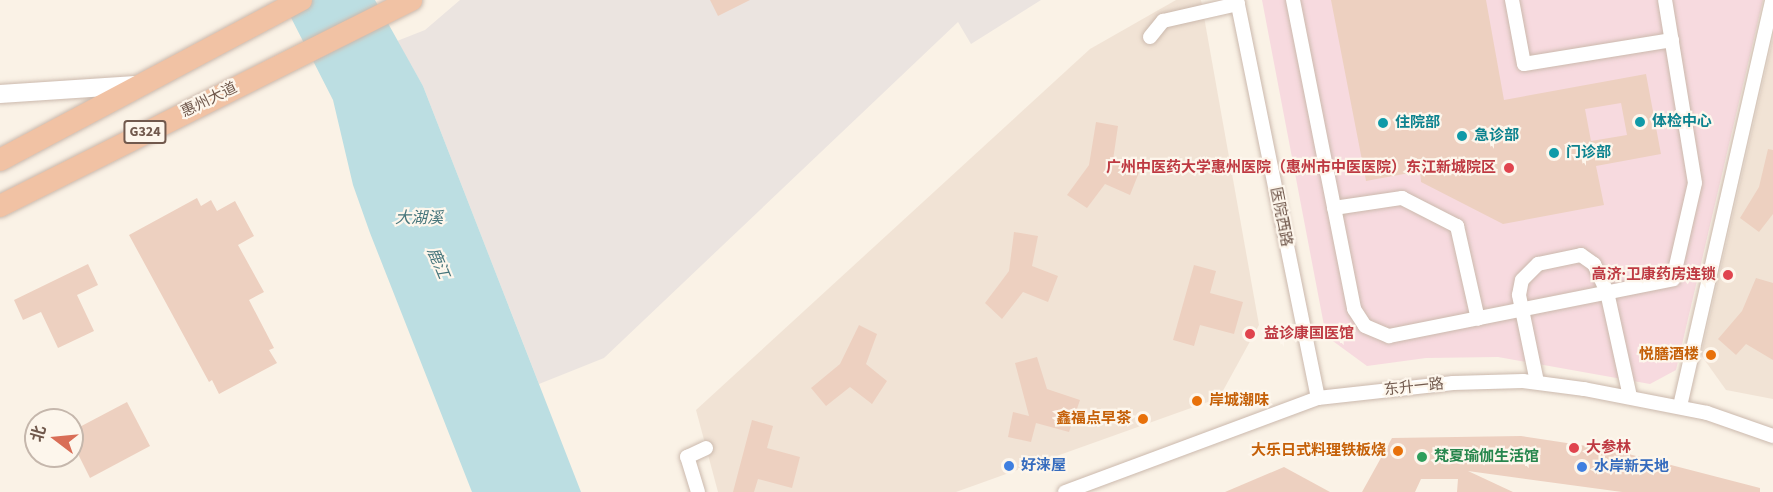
<!DOCTYPE html>
<meta charset="utf-8">
<style>
body{margin:0}
#map{position:relative;width:1773px;height:492px;overflow:hidden;background:#faf2e6;font-family:"Source Sans 3","Noto Sans SC",sans-serif}
div>[style]{position:absolute}
.residential>*{inset:0;background:#f1e3d5}
.industrial>*{inset:0;background:#ebe4e0}
.medical>*{inset:0;background:#f7dadf}
.water>*{inset:0;background:#bcdee2}
.building>*{inset:0;background:#edd0c0}
.roads{filter:drop-shadow(0 0 2px #cbb9ad) drop-shadow(0 0 2px #cbb9ad)}
.minor>*{height:14px;margin:-7px;padding:0 7px;transform-origin:7px;border-radius:7px;background:#fff}
.secondary>*{height:18px;margin:-9px;padding:0 9px;transform-origin:9px;border-radius:9px;background:#fff}
.trunk>*{height:22px;margin:-11px;padding:0 11px;transform-origin:11px;border-radius:11px;background:#f1c2a4}
.dots>*{width:16px;height:16px;translate:-50% -50%;box-sizing:border-box;border:3px solid #fdf6ec;border-radius:50%}
span{translate:-50% -50%;white-space:nowrap;text-align:center;line-height:1.15;-webkit-text-stroke:4.5px #fdf6ec;paint-order:stroke}
.shield-label span{padding:2px 4px;background:#fdf6ec;border:2px solid;border-radius:4px;-webkit-text-stroke-width:0}
.shield-label{font-size:14px;color:#71594d;font-weight:700}
.street-label{font-size:15px;color:#71594d}
.culture-label{font-size:15px;color:#0d838f;font-weight:700}
.left{translate:0 -50%;text-align:left}
.health-label{font-size:15px;color:#be3a42;font-weight:700}
.right{translate:-100% -50%;text-align:right}
.food-label{font-size:15px;color:#c56008;font-weight:700}
.leisure-label{font-size:15px;color:#27864d;font-weight:700}
.shop-label{font-size:15px;color:#366cbe;font-weight:700}
.water-label{font-size:16px;color:#46757b;font-style:italic}
.north{position:absolute;left:24px;top:408px;width:60px;height:60px;box-sizing:border-box;background:#fdf6ec;border:2px solid #c5b7ac;border-radius:50%;rotate:286deg;font-size:16px;font-weight:700;line-height:24px;text-align:center;color:#71594d}
.north::after{content:'';display:block;margin:auto;width:21px;height:27px;background:#d96e57;clip-path:polygon(50% 0,100% 100%,50% 72%,0 100%)}
</style>
<div id="map">
<div class="residential">
<i style="clip-path:polygon(1176px 0,1201px 0,1259px 325px,1219px 398px,956px 492px,718px 492px,696px 410px,1090px 49px)"></i>
<i style="clip-path:polygon(1773px 38px,1773px 399px,1726px 390px,1701px 355px)"></i>
</div>
<div class="industrial">
<i style="clip-path:polygon(460px 0,1041px 0,971px 44px,958px 22px,604px 358px,539px 384px,423px 86px,397px 41px,425px 30px)"></i>
</div>
<div class="medical">
<i style="clip-path:polygon(1262px 0,1763px 0,1676px 370px,1650px 384px,1498px 357px,1426px 358px,1367px 366px,1326px 336px)"></i>
</div>
<div class="water">
<i style="clip-path:polygon(282px 0,375px 0,423px 86px,581px 492px,472px 492px,370px 233px,353px 185px,333px 100px)"></i>
</div>
<div class="building">
<i style="clip-path:polygon(710px 0,750px 0,718px 16px)"></i>
<i style="clip-path:polygon(evenodd,1331px 0,1486px 0,1504px 100px,1646px 74px,1661px 154px,1596px 166px,1604px 205px,1503px 224px,1421px 182px,1420px 171px,1366px 181px,1331px 0,1621px 103px,1627px 135px,1591px 141px,1585px 109px,1621px 103px)"></i>
<i style="clip-path:polygon(1096px 122px,1118px 126px,1113px 160px,1140px 170px,1130px 195px,1105px 184px,1087px 208px,1067px 195px,1089px 165px)"></i>
<i style="clip-path:polygon(1768px 149px,1773px 150px,1773px 214px,1759px 232px,1740px 218px,1759px 187px)"></i>
<i style="clip-path:polygon(197px 198px,201px 206px,211px 200px,217px 211px,235px 201px,254px 236px,238px 245px,264px 292px,249px 300px,274px 348px,269px 350px,277px 363px,219px 394px,212px 380px,209px 382px,129px 235px)"></i>
<i style="clip-path:polygon(1014px 232px,1038px 236px,1032px 266px,1058px 276px,1048px 302px,1023px 292px,1002px 319px,985px 303px,1009px 271px)"></i>
<i style="clip-path:polygon(88px 264px,98px 285px,77px 295px,94px 331px,58px 348px,41px 312px,23px 320px,14px 300px)"></i>
<i style="clip-path:polygon(1194px 265px,1216px 271px,1210px 293px,1243px 302px,1234px 334px,1200px 325px,1194px 346px,1173px 340px)"></i>
<i style="clip-path:polygon(1756px 278px,1773px 283px,1773px 360px,1746px 344px,1736px 355px,1718px 339px,1742px 311px)"></i>
<i style="clip-path:polygon(859px 325px,877px 334px,866px 364px,887px 381px,872px 404px,850px 387px,826px 406px,811px 388px,840px 364px)"></i>
<i style="clip-path:polygon(1037px 357px,1047px 389px,1080px 400px,1069px 432px,1036px 423px,1031px 442px,1008px 437px,1013px 412px,1029px 416px,1015px 363px)"></i>
<i style="clip-path:polygon(127px 402px,150px 446px,90px 478px,72px 442px,72px 431px)"></i>
<i style="clip-path:polygon(752px 420px,773px 426px,767px 448px,800px 457px,792px 488px,758px 479px,754px 492px,733px 492px)"></i>
<i style="clip-path:polygon(1521px 436px,1613px 450px,1760px 488px,1760px 492px,1622px 492px,1468px 471px,1513px 492px,1457px 492px,1458px 479px,1421px 479px,1415px 492px,1362px 492px,1392px 438px)"></i>
<i style="clip-path:polygon(1284px 467px,1330px 492px,1225px 492px)"></i>
</div>
<div class="roads">
<div class="minor">
<i style="left:1237px;top:0;width:406px;rotate:78.5deg"></i>
<i style="left:1293px;top:0;width:315px;rotate:78.8deg"></i>
<i style="left:1354px;top:309px;width:20px;rotate:57deg"></i>
<i style="left:1365px;top:326px;width:26px;rotate:23deg"></i>
<i style="left:1389px;top:336px;width:290px;rotate:-11.3deg"></i>
<i style="left:1673px;top:279px;width:98px;rotate:-77.1deg"></i>
<i style="left:1695px;top:183px;width:185px;rotate:-99.3deg"></i>
<i style="left:1512px;top:0;width:65px;rotate:79.4deg"></i>
<i style="left:1524px;top:64px;width:150px;rotate:-9.2deg"></i>
<i style="left:1150px;top:37px;width:21px;rotate:-51deg"></i>
<i style="left:1163px;top:21px;width:77px;rotate:-12.8deg"></i>
<i style="left:1334px;top:208px;width:69px;rotate:-8.4deg"></i>
<i style="left:1402px;top:198px;width:62px;rotate:27deg"></i>
<i style="left:1457px;top:226px;width:95px;rotate:77.3deg"></i>
<i style="left:1537px;top:382px;width:89px;rotate:-101.7deg"></i>
<i style="left:1519px;top:295px;width:15px;rotate:-79deg"></i>
<i style="left:1522px;top:280px;width:23px;rotate:-45deg"></i>
<i style="left:1538px;top:264px;width:44px;rotate:-11.8deg"></i>
<i style="left:1581px;top:255px;width:16px;rotate:35deg"></i>
<i style="left:1594px;top:264px;width:31px;rotate:65deg"></i>
<i style="left:1607px;top:292px;width:107px;rotate:77.6deg"></i>
<i style="left:1680px;top:406px;width:416px;rotate:-77.2deg"></i>
<i style="left:698px;top:492px;width:37px;rotate:-107deg"></i>
<i style="left:687px;top:457px;width:21px;rotate:-25deg"></i>
<i style="left:1065px;top:492px;width:270px;rotate:-20.4deg"></i>
<i style="left:1318px;top:398px;width:136px;rotate:-6.3deg"></i>
<i style="left:1453px;top:383px;width:70px;rotate:-1.6deg"></i>
<i style="left:1523px;top:381px;width:62px;rotate:7.5deg"></i>
<i style="left:1584px;top:389px;width:125px;rotate:11deg"></i>
<i style="left:1707px;top:413px;width:70px;rotate:19.2deg"></i>
</div>
<div class="secondary">
<i style="left:0;top:94px;width:136px;rotate:-3.8deg"></i>
</div>
<div class="trunk">
<i style="left:0;top:160px;width:341px;rotate:-28deg"></i>
<i style="left:0;top:206px;width:460px;rotate:-26.6deg"></i>
</div>
</div>
<div class="dots">
<i style="left:1640px;top:122px;background:#0f9aa8"></i>
<i style="left:1383px;top:123px;background:#0f9aa8"></i>
<i style="left:1462px;top:136px;background:#0f9aa8"></i>
<i style="left:1554px;top:153px;background:#0f9aa8"></i>
<i style="left:1509px;top:168px;background:#e0444e"></i>
<i style="left:1728px;top:275px;background:#e0444e"></i>
<i style="left:1250px;top:334px;background:#e0444e"></i>
<i style="left:1711px;top:355px;background:#e8710a"></i>
<i style="left:1197px;top:401px;background:#e8710a"></i>
<i style="left:1143px;top:419px;background:#e8710a"></i>
<i style="left:1574px;top:448px;background:#e0444e"></i>
<i style="left:1398px;top:451px;background:#e8710a"></i>
<i style="left:1422px;top:457px;background:#2e9e5b"></i>
<i style="left:1009px;top:466px;background:#3f7fe0"></i>
<i style="left:1582px;top:467px;background:#3f7fe0"></i>
</div>
<div class="shield-label">
<span style="left:145px;top:132px">G324</span>
</div>
<div class="street-label">
<span style="left:209px;top:100px;rotate:-26deg">惠州大道</span>
<span style="left:1281px;top:217px;rotate:79deg">医院西路</span>
<span style="left:1414px;top:387px;rotate:-6deg">东升一路</span>
</div>
<div class="culture-label">
<span class="left" style="left:1652px;top:122px">体检中心</span>
<span class="left" style="left:1395px;top:123px">住院部</span>
<span class="left" style="left:1474px;top:136px">急诊部</span>
<span class="left" style="left:1566px;top:153px">门诊部</span>
</div>
<div class="health-label">
<span class="right" style="left:1496px;top:168px">广州中医药大学惠州医院（惠州市中医医院）东江新城院区</span>
<span class="right" style="left:1716px;top:275px">高济·卫康药房连锁</span>
<span class="left" style="left:1264px;top:334px">益诊康国医馆</span>
<span class="left" style="left:1586px;top:448px">大参林</span>
</div>
<div class="food-label">
<span class="right" style="left:1699px;top:355px">悦膳酒楼</span>
<span class="left" style="left:1209px;top:401px">岸城潮味</span>
<span class="right" style="left:1131px;top:419px">鑫福点早茶</span>
<span class="right" style="left:1386px;top:451px">大乐日式料理铁板烧</span>
</div>
<div class="leisure-label">
<span class="left" style="left:1434px;top:457px">梵夏瑜伽生活馆</span>
</div>
<div class="shop-label">
<span class="left" style="left:1021px;top:466px">好涞屋</span>
<span class="left" style="left:1594px;top:467px">水岸新天地</span>
</div>
<div class="water-label">
<span style="left:419px;top:218px">大湖溪</span>
<span style="left:438px;top:263px;rotate:67deg">鹿江</span>
</div>
<div class="north">北</div>
</div>
